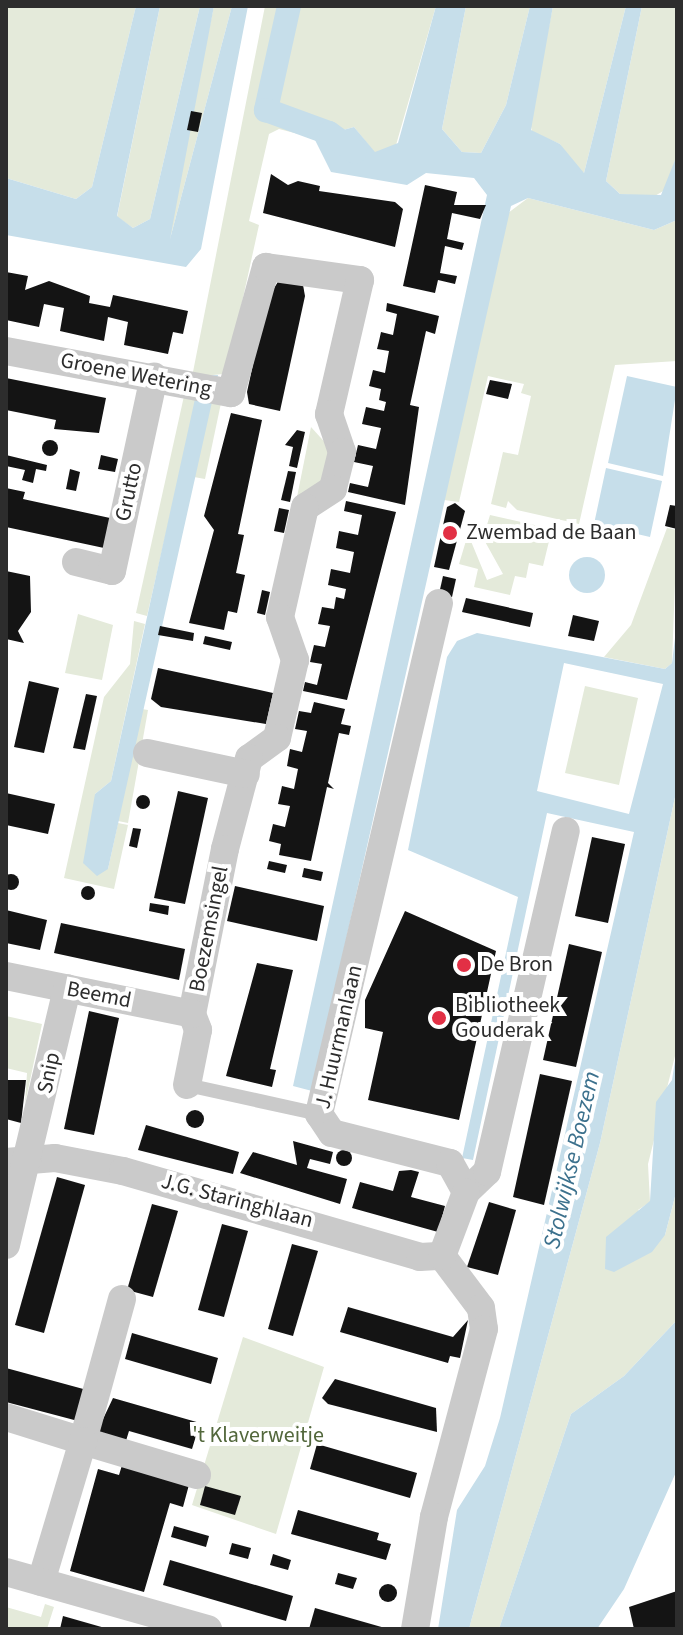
<!DOCTYPE html>
<style>
body{margin:0}
#map{position:relative;width:683px;height:1635px;overflow:hidden;background:#fff;font-family:"Source Sans 3",sans-serif}
div>[style]{position:absolute}
.green>*{inset:0;background:#e4eada}
.water>*{inset:0;background:#c6deea}
.round{border-radius:50%}
.canal>*{height:24px;margin:-12px;padding:0 12px;transform-origin:12px;border-radius:12px;background:#c6deea}
.building>*{inset:0;background:#141414}
.service>*{height:14px;margin:-7px;padding:0 7px;transform-origin:7px;border-radius:7px;background:#cacaca}
.minor>*{height:28px;margin:-14px;padding:0 14px;transform-origin:14px;border-radius:14px;background:#cacaca}
.dots>*{width:22px;height:22px;translate:-50% -50%;box-sizing:border-box;border:4px solid #fff;border-radius:50%}
span{translate:-50% -50%;white-space:nowrap;text-align:center;line-height:1.15;-webkit-text-stroke:8px #fff;paint-order:stroke}
.street-label{font-size:22px;color:#2d2d2d}
.poi-label{font-size:22px;color:#2d2d2d}
.left{translate:0 -50%;text-align:left}
.park-label{font-size:22px;color:#52673b}
.water-label{font-size:24px;color:#3c718d;font-style:italic}
.frame{position:absolute;inset:0;border:8px solid #2d2d2d;pointer-events:none}
</style>
<div id="map">
<div class="green">
<i style="clip-path:polygon(6px 6px,136px 6px,92px 187px,76px 199px,6px 178px)"></i>
<i style="clip-path:polygon(160px 6px,200px 6px,150px 219px,133px 228px,117px 217px)"></i>
<i style="clip-path:polygon(214px 6px,232px 6px,170px 239px,165px 234px)"></i>
<i style="clip-path:polygon(265px 6px,281px 6px,264px 85px,282px 89px,300px 6px,436px 6px,396px 145px,375px 153px,354px 127px,314px 138px,279px 129px,269px 134px,249px 221px,259px 225px,228px 366px,223px 374px,192px 377px)"></i>
<i style="clip-path:polygon(466px 6px,530px 6px,506px 105px,481px 153px,462px 152px,442px 129px)"></i>
<i style="clip-path:polygon(553px 6px,626px 6px,584px 173px,574px 169px,560px 144px,532px 132px,530px 121px)"></i>
<i style="clip-path:polygon(642px 6px,677px 6px,677px 155px,665px 190px,653px 197px,620px 194px,606px 181px)"></i>
<i style="clip-path:polygon(528px 198px,654px 230px,677px 220px,677px 361px,615px 365px,579px 524px,517px 510px,508px 501px,506px 508px,491px 504px,503px 452px,518px 455px,531px 396px,521px 393px,524px 384px,488px 376px,459px 502px,444px 500px,508px 213px)"></i>
<i style="clip-path:polygon(184px 396px,197px 398px,147px 616px,136px 613px)"></i>
<i style="clip-path:polygon(211px 401px,221px 403px,205px 479px,194px 477px)"></i>
<i style="clip-path:polygon(311px 427px,330px 448px,323px 480px,297px 497px)"></i>
<i style="clip-path:polygon(490px 515px,552px 529px,543px 566px,529px 563px,526px 578px,515px 576px,510px 595px,474px 587px,478px 569px,459px 564px,468px 534px,487px 580px,503px 574px,483px 538px)"></i>
<i style="clip-path:polygon(667px 528px,677px 530px,672px 663px,665px 669px,604px 657px,631px 625px)"></i>
<i style="clip-path:polygon(78px 614px,113px 625px,102px 680px,65px 673px)"></i>
<i style="clip-path:polygon(134px 621px,145px 624px,111px 781px,95px 794px,108px 869px,118px 823px,128px 825px,114px 889px,64px 878px,104px 697px,130px 664px)"></i>
<i style="clip-path:polygon(585px 686px,638px 698px,619px 785px,565px 773px)"></i>
<i style="clip-path:polygon(142px 709px,148px 710px,128px 823px,118px 821px)"></i>
<i style="clip-path:polygon(677px 788px,677px 1048px,648px 1164px,650px 1202px,638px 1210px,665px 1235px,677px 1189px,677px 1320px,624px 1376px,571px 1414px,499px 1629px,469px 1629px,600px 1143px)"></i>
<i style="clip-path:polygon(6px 1016px,42px 1024px,25px 1104px,27px 1073px,6px 1068px)"></i>
<i style="clip-path:polygon(243px 1337px,324px 1367px,276px 1534px,192px 1505px)"></i>
<i style="clip-path:polygon(45px 1604px,54px 1607px,47px 1629px,6px 1629px,6px 1607px,41px 1617px)"></i>
</div>
<div class="water">
<i style="clip-path:polygon(136px 6px,160px 6px,117px 216px,133px 228px,150px 219px,200px 6px,214px 6px,170px 239px,232px 6px,248px 6px,201px 249px,186px 267px,6px 235px,6px 178px,76px 199px,92px 187px)"></i>
<i style="clip-path:polygon(281px 6px,300px 6px,282px 90px,264px 86px)"></i>
<i style="clip-path:polygon(436px 6px,466px 6px,442px 129px,462px 152px,481px 153px,506px 105px,530px 6px,553px 6px,531px 130px,560px 144px,584px 173px,626px 6px,642px 6px,606px 181px,620px 194px,661px 195px,677px 155px,677px 220px,654px 230px,528px 198px,511px 206px,312px 1091px,293px 1086px,487px 195px,474px 178px,426px 173px,407px 185px,331px 172px,314px 138px,354px 127px,375px 152px,398px 143px)"></i>
<i style="clip-path:polygon(218px 375px,108px 869px,97px 876px,83px 863px,95px 794px,111px 781px,200px 376px)"></i>
<i style="clip-path:polygon(627px 376px,677px 387px,663px 476px,608px 463px)"></i>
<i style="clip-path:polygon(606px 468px,662px 481px,650px 537px,594px 524px)"></i>
<i class="round" style="left:569px;top:557px;width:36px;height:36px"></i>
<i style="clip-path:polygon(evenodd,677px 621px,677px 788px,600px 1143px,469px 1629px,438px 1629px,457px 1510px,485px 1466px,500px 1418px,634px 832px,547px 813px,473px 1160px,462px 1158px,518px 897px,408px 850px,447px 657px,457px 641px,477px 633px,665px 669px,672px 663px,677px 621px,564px 663px,663px 684px,629px 814px,537px 791px,564px 663px)"></i>
<i style="clip-path:polygon(677px 1048px,677px 1189px,665px 1235px,652px 1252px,614px 1272px,605px 1269px,606px 1237px,650px 1201px,656px 1102px,672px 1080px)"></i>
<i style="clip-path:polygon(677px 1320px,677px 1470px,624px 1589px,597px 1629px,499px 1629px,571px 1414px,624px 1376px)"></i>
</div>
<div class="canal">
<i style="left:289px;top:6px;width:107px;rotate:102.5deg"></i>
<i style="left:266px;top:110px;width:67px;rotate:20.1deg"></i>
<i style="left:329px;top:133px;width:32px;rotate:36deg"></i>
</div>
<div class="building">
<i style="clip-path:polygon(191px 111px,202px 113px,198px 132px,187px 130px)"></i>
<i style="clip-path:polygon(271px 174px,288px 185px,298px 181px,320px 186px,319px 191px,395px 202px,403px 209px,395px 247px,263px 213px)"></i>
<i style="clip-path:polygon(425px 185px,457px 192px,454px 205px,486px 205px,480px 219px,452px 213px,447px 239px,464px 243px,462px 250px,445px 246px,440px 273px,457px 276px,455px 284px,438px 280px,435px 293px,403px 286px)"></i>
<i style="clip-path:polygon(6px 272px,28px 276px,25px 290px,49px 281px,90px 296px,89px 303px,110px 307px,113px 295px,188px 311px,183px 334px,173px 332px,168px 354px,124px 345px,128px 322px,108px 317px,104px 341px,60px 331px,64px 308px,44px 304px,39px 327px,6px 320px)"></i>
<i style="clip-path:polygon(279px 280px,303px 285px,305px 296px,280px 411px,249px 404px,247px 392px,267px 300px)"></i>
<i style="clip-path:polygon(387px 303px,439px 316px,435px 334px,426px 331px,410px 405px,419px 407px,405px 505px,348px 492px,350px 483px,368px 487px,373px 466px,354px 462px,358px 445px,376px 449px,381px 428px,362px 424px,366px 407px,384px 411px,386px 402px,379px 400px,381px 389px,369px 386px,373px 370px,385px 373px,389px 351px,377px 349px,379px 341px,381px 332px,393px 335px,397px 314px,386px 311px)"></i>
<i style="clip-path:polygon(6px 378px,106px 398px,99px 433px,54px 429px,56px 420px,6px 410px)"></i>
<i style="clip-path:polygon(490px 380px,512px 384px,508px 399px,486px 394px)"></i>
<i style="clip-path:polygon(231px 413px,262px 420px,238px 534px,244px 535px,236px 573px,245px 575px,237px 613px,228px 611px,224px 630px,189px 623px,214px 530px,204px 516px)"></i>
<i style="clip-path:polygon(297px 430px,305px 432px,297px 468px,289px 466px,293px 447px,285px 445px)"></i>
<i class="round" style="left:42px;top:440px;width:16px;height:16px"></i>
<i style="clip-path:polygon(6px 455px,47px 465px,46px 471px,36px 469px,33px 483px,22px 480px,25px 470px,6px 466px)"></i>
<i style="clip-path:polygon(101px 455px,118px 459px,115px 472px,98px 469px)"></i>
<i style="clip-path:polygon(70px 469px,80px 472px,76px 491px,66px 489px)"></i>
<i style="clip-path:polygon(288px 471px,296px 472px,290px 502px,281px 500px)"></i>
<i style="clip-path:polygon(6px 488px,25px 492px,23px 499px,110px 518px,104px 548px,6px 527px)"></i>
<i style="clip-path:polygon(346px 501px,396px 512px,347px 700px,303px 691px,305px 682px,317px 685px,322px 664px,310px 662px,312px 653px,314px 645px,325px 647px,330px 626px,318px 624px,322px 607px,334px 609px,336px 597px,344px 599px,346px 589px,328px 585px,331px 569px,350px 573px,354px 552px,336px 548px,339px 531px,358px 535px,362px 515px,344px 511px)"></i>
<i style="clip-path:polygon(455px 503px,465px 511px,449px 570px,434px 567px,447px 507px)"></i>
<i style="clip-path:polygon(670px 505px,677px 506px,677px 529px,665px 526px)"></i>
<i style="clip-path:polygon(279px 508px,289px 510px,284px 533px,274px 531px)"></i>
<i style="clip-path:polygon(6px 571px,30px 576px,31px 612px,18px 631px,24px 643px,6px 639px)"></i>
<i style="clip-path:polygon(443px 576px,456px 579px,452px 597px,439px 594px)"></i>
<i style="clip-path:polygon(262px 590px,270px 592px,265px 615px,257px 613px)"></i>
<i style="clip-path:polygon(466px 598px,533px 613px,530px 627px,462px 612px)"></i>
<i style="clip-path:polygon(573px 615px,599px 621px,594px 641px,568px 636px)"></i>
<i style="clip-path:polygon(160px 626px,194px 633px,193px 641px,158px 635px)"></i>
<i style="clip-path:polygon(205px 636px,232px 642px,230px 650px,203px 644px)"></i>
<i style="clip-path:polygon(158px 668px,273px 693px,266px 724px,161px 707px,151px 699px)"></i>
<i style="clip-path:polygon(29px 681px,59px 688px,44px 753px,14px 747px)"></i>
<i style="clip-path:polygon(86px 694px,97px 696px,85px 750px,73px 748px)"></i>
<i style="clip-path:polygon(314px 702px,345px 709px,341px 724px,351px 726px,349px 735px,339px 733px,328px 783px,334px 789px,327px 787px,311px 861px,279px 855px,281px 844px,269px 841px,273px 824px,285px 827px,290px 806px,278px 804px,282px 786px,294px 789px,298px 769px,287px 766px,290px 749px,302px 752px,307px 731px,295px 729px,299px 711px,311px 713px)"></i>
<i style="clip-path:polygon(178px 791px,208px 798px,185px 904px,154px 898px)"></i>
<i style="clip-path:polygon(6px 793px,55px 804px,48px 834px,6px 825px)"></i>
<i class="round" style="left:136px;top:795px;width:14px;height:14px"></i>
<i style="clip-path:polygon(133px 828px,141px 829px,137px 848px,129px 846px)"></i>
<i style="clip-path:polygon(592px 837px,625px 844px,608px 923px,575px 916px)"></i>
<i style="clip-path:polygon(269px 861px,287px 865px,285px 873px,267px 869px)"></i>
<i style="clip-path:polygon(304px 868px,323px 872px,321px 881px,302px 877px)"></i>
<i class="round" style="left:3px;top:874px;width:16px;height:16px"></i>
<i class="round" style="left:81px;top:886px;width:14px;height:14px"></i>
<i style="clip-path:polygon(235px 886px,324px 906px,317px 941px,227px 921px)"></i>
<i style="clip-path:polygon(150px 903px,169px 906px,168px 915px,149px 911px)"></i>
<i style="clip-path:polygon(6px 910px,47px 920px,40px 950px,6px 943px)"></i>
<i style="clip-path:polygon(405px 911px,496px 951px,459px 1120px,368px 1100px,383px 1032px,365px 1028px,365px 1000px)"></i>
<i style="clip-path:polygon(61px 923px,185px 949px,179px 980px,54px 953px)"></i>
<i style="clip-path:polygon(569px 944px,602px 952px,576px 1067px,543px 1060px)"></i>
<i style="clip-path:polygon(257px 963px,293px 970px,270px 1069px,276px 1070px,272px 1087px,226px 1076px)"></i>
<i style="clip-path:polygon(89px 1011px,119px 1018px,94px 1135px,64px 1129px)"></i>
<i style="clip-path:polygon(540px 1074px,572px 1081px,544px 1205px,513px 1197px)"></i>
<i style="clip-path:polygon(6px 1080px,26px 1080px,21px 1123px,6px 1119px)"></i>
<i class="round" style="left:186px;top:1110px;width:18px;height:18px"></i>
<i style="clip-path:polygon(146px 1125px,239px 1152px,233px 1174px,138px 1150px)"></i>
<i style="clip-path:polygon(293px 1141px,333px 1152px,330px 1164px,310px 1159px,307px 1168px,347px 1179px,340px 1204px,240px 1173px,253px 1152px,297px 1165px)"></i>
<i class="round" style="left:336px;top:1150px;width:16px;height:16px"></i>
<i style="clip-path:polygon(411px 1170px,419px 1172px,411px 1197px,445px 1206px,438px 1232px,352px 1208px,360px 1182px,393px 1191px,399px 1171px)"></i>
<i style="clip-path:polygon(57px 1177px,85px 1185px,44px 1333px,15px 1325px)"></i>
<i style="clip-path:polygon(489px 1202px,516px 1210px,498px 1275px,467px 1267px)"></i>
<i style="clip-path:polygon(152px 1204px,178px 1211px,153px 1297px,127px 1290px)"></i>
<i style="clip-path:polygon(222px 1224px,248px 1231px,224px 1317px,198px 1310px)"></i>
<i style="clip-path:polygon(292px 1244px,318px 1251px,293px 1336px,268px 1329px)"></i>
<i style="clip-path:polygon(348px 1307px,453px 1337px,468px 1320px,460px 1358px,450px 1356px,448px 1363px,340px 1332px)"></i>
<i style="clip-path:polygon(132px 1333px,218px 1358px,211px 1384px,125px 1359px)"></i>
<i style="clip-path:polygon(6px 1368px,87px 1390px,78px 1421px,6px 1402px)"></i>
<i style="clip-path:polygon(335px 1379px,436px 1408px,437px 1432px,328px 1404px,322px 1398px)"></i>
<i style="clip-path:polygon(113px 1398px,200px 1423px,192px 1449px,129px 1431px,125px 1444px,95px 1436px)"></i>
<i style="clip-path:polygon(317px 1444px,417px 1473px,410px 1498px,310px 1469px)"></i>
<i style="clip-path:polygon(123px 1462px,190px 1481px,183px 1507px,170px 1503px,144px 1592px,70px 1571px,98px 1469px,119px 1475px)"></i>
<i style="clip-path:polygon(205px 1486px,241px 1496px,235px 1515px,200px 1505px)"></i>
<i style="clip-path:polygon(298px 1510px,379px 1533px,377px 1540px,391px 1544px,386px 1560px,291px 1534px)"></i>
<i style="clip-path:polygon(174px 1526px,209px 1536px,206px 1547px,171px 1537px)"></i>
<i style="clip-path:polygon(232px 1543px,251px 1548px,248px 1559px,229px 1554px)"></i>
<i style="clip-path:polygon(273px 1554px,291px 1560px,288px 1570px,270px 1565px)"></i>
<i style="clip-path:polygon(170px 1560px,293px 1596px,286px 1621px,163px 1585px)"></i>
<i style="clip-path:polygon(338px 1573px,357px 1578px,353px 1589px,335px 1584px)"></i>
<i class="round" style="left:379px;top:1584px;width:18px;height:18px"></i>
<i style="clip-path:polygon(677px 1591px,677px 1629px,634px 1629px,629px 1607px)"></i>
<i style="clip-path:polygon(315px 1608px,385px 1628px,385px 1629px,309px 1629px)"></i>
<i style="clip-path:polygon(63px 1616px,105px 1628px,105px 1629px,60px 1629px)"></i>
</div>
<div class="service">
<i style="left:187px;top:1085px;width:135px;rotate:12.4deg"></i>
</div>
<div class="minor">
<i style="left:6px;top:351px;width:229px;rotate:10.6deg"></i>
<i style="left:231px;top:393px;width:131px;rotate:-74.5deg"></i>
<i style="left:266px;top:267px;width:95px;rotate:7.9deg"></i>
<i style="left:360px;top:280px;width:138px;rotate:103deg"></i>
<i style="left:329px;top:414px;width:40px;rotate:71.1deg"></i>
<i style="left:342px;top:452px;width:38px;rotate:104deg"></i>
<i style="left:333px;top:489px;width:33px;rotate:147deg"></i>
<i style="left:305px;top:507px;width:113px;rotate:102.8deg"></i>
<i style="left:280px;top:617px;width:46px;rotate:70.8deg"></i>
<i style="left:295px;top:660px;width:80px;rotate:103deg"></i>
<i style="left:277px;top:738px;width:34px;rotate:144deg"></i>
<i style="left:249px;top:758px;width:94px;rotate:104.8deg"></i>
<i style="left:225px;top:849px;width:168px;rotate:101.3deg"></i>
<i style="left:192px;top:1014px;width:17px;rotate:69deg"></i>
<i style="left:198px;top:1030px;width:56px;rotate:101.3deg"></i>
<i style="left:76px;top:562px;width:37px;rotate:14deg"></i>
<i style="left:112px;top:571px;width:199px;rotate:-77.8deg"></i>
<i style="left:439px;top:603px;width:525px;rotate:103.22deg"></i>
<i style="left:319px;top:1114px;width:23px;rotate:56deg"></i>
<i style="left:332px;top:1133px;width:122px;rotate:14.3deg"></i>
<i style="left:450px;top:1163px;width:33px;rotate:61deg"></i>
<i style="left:147px;top:753px;width:101px;rotate:12deg"></i>
<i style="left:6px;top:976px;width:190px;rotate:11.5deg"></i>
<i style="left:6px;top:1162px;width:49px;rotate:-4.7deg"></i>
<i style="left:55px;top:1158px;width:69px;rotate:10.8deg"></i>
<i style="left:123px;top:1171px;width:309px;rotate:16.1deg"></i>
<i style="left:420px;top:1257px;width:22px;rotate:-3deg"></i>
<i style="left:442px;top:1256px;width:65px;rotate:53.1deg"></i>
<i style="left:481px;top:1308px;width:21px;rotate:82deg"></i>
<i style="left:484px;top:1329px;width:195px;rotate:104.9deg"></i>
<i style="left:434px;top:1517px;width:114px;rotate:99.6deg"></i>
<i style="left:466px;top:1192px;width:29px;rotate:-44deg"></i>
<i style="left:487px;top:1172px;width:350px;rotate:-77deg"></i>
<i style="left:6px;top:1245px;width:264px;rotate:-76.6deg"></i>
<i style="left:442px;top:1256px;width:68px;rotate:-69.4deg"></i>
<i style="left:122px;top:1299px;width:147px;rotate:105.4deg"></i>
<i style="left:83px;top:1441px;width:119px;rotate:16.6deg"></i>
<i style="left:6px;top:1417px;width:81px;rotate:17.3deg"></i>
<i style="left:83px;top:1441px;width:147px;rotate:106.6deg"></i>
<i style="left:6px;top:1572px;width:210px;rotate:15.8deg"></i>
</div>
<div class="dots">
<i style="left:450px;top:533px;background:#e23045"></i>
<i style="left:464px;top:965px;background:#e23045"></i>
<i style="left:439px;top:1018px;background:#e23045"></i>
</div>
<div class="street-label">
<span style="left:136px;top:375px;rotate:11deg">Groene Wetering</span>
<span style="left:129px;top:492px;rotate:-78deg">Grutto</span>
<span style="left:209px;top:929px;rotate:-79deg">Boezemsingel</span>
<span style="left:99px;top:995px;rotate:11deg">Beemd</span>
<span style="left:339px;top:1037px;rotate:-77deg">J. Huurmanlaan</span>
<span style="left:49px;top:1073px;rotate:-78deg">Snip</span>
<span style="left:237px;top:1201px;rotate:15deg">J.G. Staringhlaan</span>
</div>
<div class="poi-label">
<span class="left" style="left:466px;top:533px">Zwembad de Baan</span>
<span class="left" style="left:480px;top:965px">De Bron</span>
<span class="left" style="left:455px;top:1018px">Bibliotheek<br>Gouderak</span>
</div>
<div class="park-label">
<span style="left:258px;top:1436px">'t Klaverweitje</span>
</div>
<div class="water-label">
<span style="left:572px;top:1160px;rotate:-77deg">Stolwijkse Boezem</span>
</div>
<div class="frame"></div>
</div>
